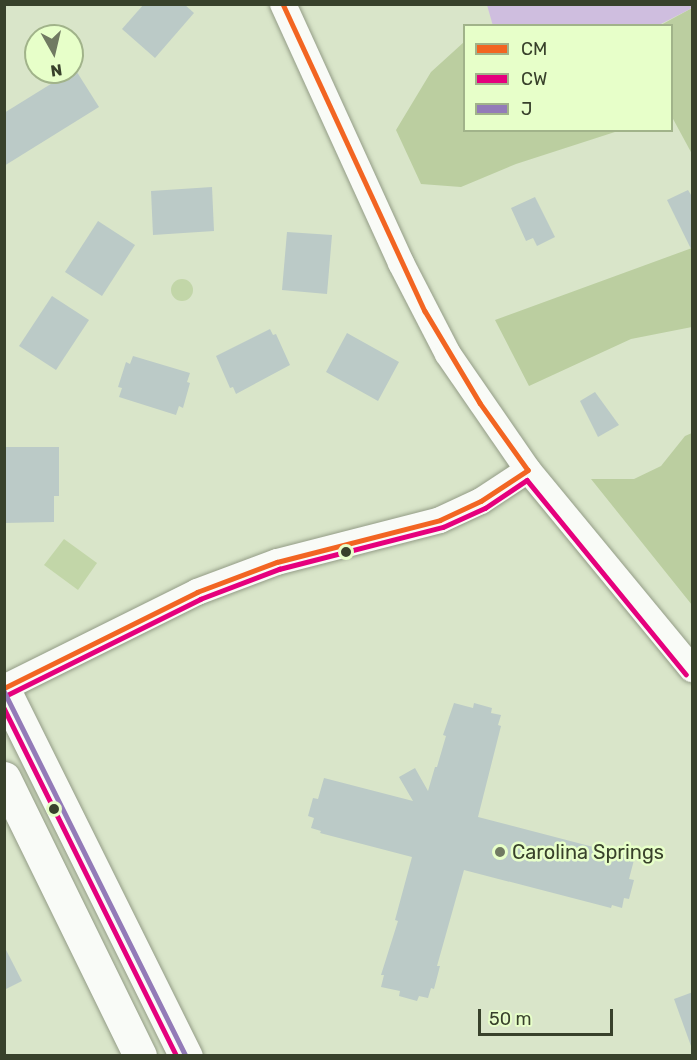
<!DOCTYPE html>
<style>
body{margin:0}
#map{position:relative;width:697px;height:1060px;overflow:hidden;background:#d9e5c9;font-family:Rubik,sans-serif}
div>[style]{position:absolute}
.green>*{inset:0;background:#c2d6a8}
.round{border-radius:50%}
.forest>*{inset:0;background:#bbcea0}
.water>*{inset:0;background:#cfbedf}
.building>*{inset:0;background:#bbcac7}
.roads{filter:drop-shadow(0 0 2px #939c86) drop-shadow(0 0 2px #939c86)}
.minor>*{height:26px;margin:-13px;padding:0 13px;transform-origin:13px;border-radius:13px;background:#f9fbf7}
.highway>*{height:33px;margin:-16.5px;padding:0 16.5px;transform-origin:16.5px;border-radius:16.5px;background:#f9fbf7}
.bus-1>*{height:4.5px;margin:-2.25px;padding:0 2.25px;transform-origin:2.25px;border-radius:2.25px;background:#f26522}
.bus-2>*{height:4.5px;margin:-2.25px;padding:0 2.25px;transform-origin:2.25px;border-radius:2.25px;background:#e5007d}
.bus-3>*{height:4.5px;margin:-2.25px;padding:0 2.25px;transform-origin:2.25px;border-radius:2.25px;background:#937bb8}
.dots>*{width:16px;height:16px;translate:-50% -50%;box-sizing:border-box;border:3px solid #e7ffc9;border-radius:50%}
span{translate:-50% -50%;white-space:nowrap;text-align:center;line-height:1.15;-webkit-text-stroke:5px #e7ffc9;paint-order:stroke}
.poi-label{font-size:20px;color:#38412b}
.left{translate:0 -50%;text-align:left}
.frame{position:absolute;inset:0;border:6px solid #38412b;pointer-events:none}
.legend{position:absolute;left:463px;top:24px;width:210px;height:108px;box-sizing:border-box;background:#e7ffc9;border:2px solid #a1b38a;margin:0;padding:8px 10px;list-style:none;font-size:18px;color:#38412b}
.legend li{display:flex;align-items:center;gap:12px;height:30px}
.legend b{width:30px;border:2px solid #a1b38a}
.north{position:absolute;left:24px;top:24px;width:60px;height:60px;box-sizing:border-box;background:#e7ffc9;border:2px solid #a1b38a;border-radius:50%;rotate:172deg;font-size:16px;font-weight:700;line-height:24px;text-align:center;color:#38412b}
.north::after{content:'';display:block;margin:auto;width:21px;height:27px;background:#707a62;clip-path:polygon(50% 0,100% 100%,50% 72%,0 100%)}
.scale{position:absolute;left:478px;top:1009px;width:135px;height:27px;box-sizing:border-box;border:3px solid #38412b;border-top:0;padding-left:8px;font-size:18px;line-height:21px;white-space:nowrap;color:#38412b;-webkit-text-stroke:4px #e7ffc9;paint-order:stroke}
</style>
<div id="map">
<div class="green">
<i class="round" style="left:171px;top:279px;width:22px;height:22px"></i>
<i style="clip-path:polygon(64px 539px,97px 563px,78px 590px,44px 565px)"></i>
</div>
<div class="forest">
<i style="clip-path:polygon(692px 8px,692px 154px,672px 117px,672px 26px,659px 26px)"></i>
<i style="clip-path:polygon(464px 42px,464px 130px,618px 131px,516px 164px,461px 187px,421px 184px,396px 130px,431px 72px)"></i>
<i style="clip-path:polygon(692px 248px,692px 327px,631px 339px,529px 386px,495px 320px)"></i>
<i style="clip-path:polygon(692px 433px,692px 605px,591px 479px,634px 479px,661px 466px,685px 436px)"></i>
</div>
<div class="water">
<i style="clip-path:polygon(487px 5px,692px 4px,692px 8px,659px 25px,493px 26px)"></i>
</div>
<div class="building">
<i style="clip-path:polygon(144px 4px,184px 4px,194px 13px,155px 58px,122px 29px)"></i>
<i style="clip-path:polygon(75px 69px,99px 107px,4px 166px,4px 113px)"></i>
<i style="clip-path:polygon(212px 187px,214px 231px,153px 235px,151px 191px)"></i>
<i style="clip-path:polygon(688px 190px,693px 198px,693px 253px,667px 200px)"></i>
<i style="clip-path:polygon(535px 197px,555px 237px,537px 246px,533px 238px,526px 241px,511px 208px)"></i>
<i style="clip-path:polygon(98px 221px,135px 245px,102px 296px,65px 272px)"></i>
<i style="clip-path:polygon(287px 232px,332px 235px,327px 294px,282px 290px)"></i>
<i style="clip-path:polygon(52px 296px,89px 320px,56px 370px,19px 346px)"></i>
<i style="clip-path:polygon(270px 329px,273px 335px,276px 334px,290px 365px,236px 394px,233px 387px,230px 388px,216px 356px)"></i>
<i style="clip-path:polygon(347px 333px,399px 362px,378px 401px,326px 372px)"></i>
<i style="clip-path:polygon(133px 356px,190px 373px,187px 382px,190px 383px,183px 408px,179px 406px,176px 415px,119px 397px,122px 388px,118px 387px,126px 362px,130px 364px)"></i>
<i style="clip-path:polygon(595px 392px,619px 425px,598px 437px,580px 401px)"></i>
<i style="clip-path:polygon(4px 447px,59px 447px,59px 496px,54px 496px,54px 522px,4px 523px)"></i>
<i style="clip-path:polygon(454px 703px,473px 708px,474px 703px,492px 708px,491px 713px,501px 715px,498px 725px,501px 726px,478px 817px,624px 855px,623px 857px,634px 860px,629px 879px,634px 880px,629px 899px,624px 898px,622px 908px,612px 905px,611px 908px,464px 870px,437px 966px,440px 966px,434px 989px,431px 988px,428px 998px,419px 996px,417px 1001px,399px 996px,400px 991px,381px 987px,384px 975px,381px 975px,398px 921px,395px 920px,412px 857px,320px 833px,321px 831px,311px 828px,314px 818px,308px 816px,313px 798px,318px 799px,324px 778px,413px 801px,399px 777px,415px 768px,428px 791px,435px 767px,437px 767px,446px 736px,443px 735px)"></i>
<i style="clip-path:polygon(4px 946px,22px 981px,4px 990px)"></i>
<i style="clip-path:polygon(693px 992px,693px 1045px,691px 1046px,674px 999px)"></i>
</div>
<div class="roads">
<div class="minor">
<i style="left:283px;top:4px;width:285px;rotate:65.5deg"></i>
<i style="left:401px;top:263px;width:102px;rotate:62.7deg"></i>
<i style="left:448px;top:354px;width:141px;rotate:55.4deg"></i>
<i style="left:528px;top:470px;width:258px;rotate:50.5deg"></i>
<i style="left:4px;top:688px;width:216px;rotate:-26.4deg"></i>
<i style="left:197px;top:592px;width:85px;rotate:-20.6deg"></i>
<i style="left:277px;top:562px;width:168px;rotate:-14.4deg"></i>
<i style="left:440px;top:520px;width:45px;rotate:-24.9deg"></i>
<i style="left:481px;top:501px;width:56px;rotate:-33.4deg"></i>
</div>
<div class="highway">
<i style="left:4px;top:690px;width:409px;rotate:63.6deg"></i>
<i style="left:4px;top:778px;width:309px;rotate:63.9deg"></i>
</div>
</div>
<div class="bus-1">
<i style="left:283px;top:4px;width:338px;rotate:65.2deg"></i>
<i style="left:425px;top:311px;width:107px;rotate:59.1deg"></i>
<i style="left:480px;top:403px;width:82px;rotate:54.4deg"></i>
<i style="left:4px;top:688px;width:216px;rotate:-26.4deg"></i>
<i style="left:197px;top:592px;width:85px;rotate:-20.6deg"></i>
<i style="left:277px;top:562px;width:168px;rotate:-14.4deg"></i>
<i style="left:440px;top:520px;width:45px;rotate:-24.9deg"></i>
<i style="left:481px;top:501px;width:56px;rotate:-33.4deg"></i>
</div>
<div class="bus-2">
<i style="left:7px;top:695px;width:216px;rotate:-26.4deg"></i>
<i style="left:200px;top:599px;width:85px;rotate:-20.8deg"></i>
<i style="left:279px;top:569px;width:169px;rotate:-14.4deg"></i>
<i style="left:443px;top:527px;width:46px;rotate:-24.3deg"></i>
<i style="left:485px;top:508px;width:50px;rotate:-33.7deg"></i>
<i style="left:527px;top:480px;width:251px;rotate:50.7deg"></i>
<i style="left:4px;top:708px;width:389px;rotate:63.6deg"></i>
</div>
<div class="bus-3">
<i style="left:4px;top:691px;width:408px;rotate:63.5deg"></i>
</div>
<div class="dots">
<i style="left:346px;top:552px;background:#38412b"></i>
<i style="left:54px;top:809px;background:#38412b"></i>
<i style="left:500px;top:852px;background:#707a62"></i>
</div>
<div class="poi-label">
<span class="left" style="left:512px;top:852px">Carolina Springs</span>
</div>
<div class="frame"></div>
<ul class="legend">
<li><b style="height:8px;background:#f26522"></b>CM</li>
<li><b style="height:8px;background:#e5007d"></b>CW</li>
<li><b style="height:8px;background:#937bb8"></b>J</li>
</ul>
<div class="north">N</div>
<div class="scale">50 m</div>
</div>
